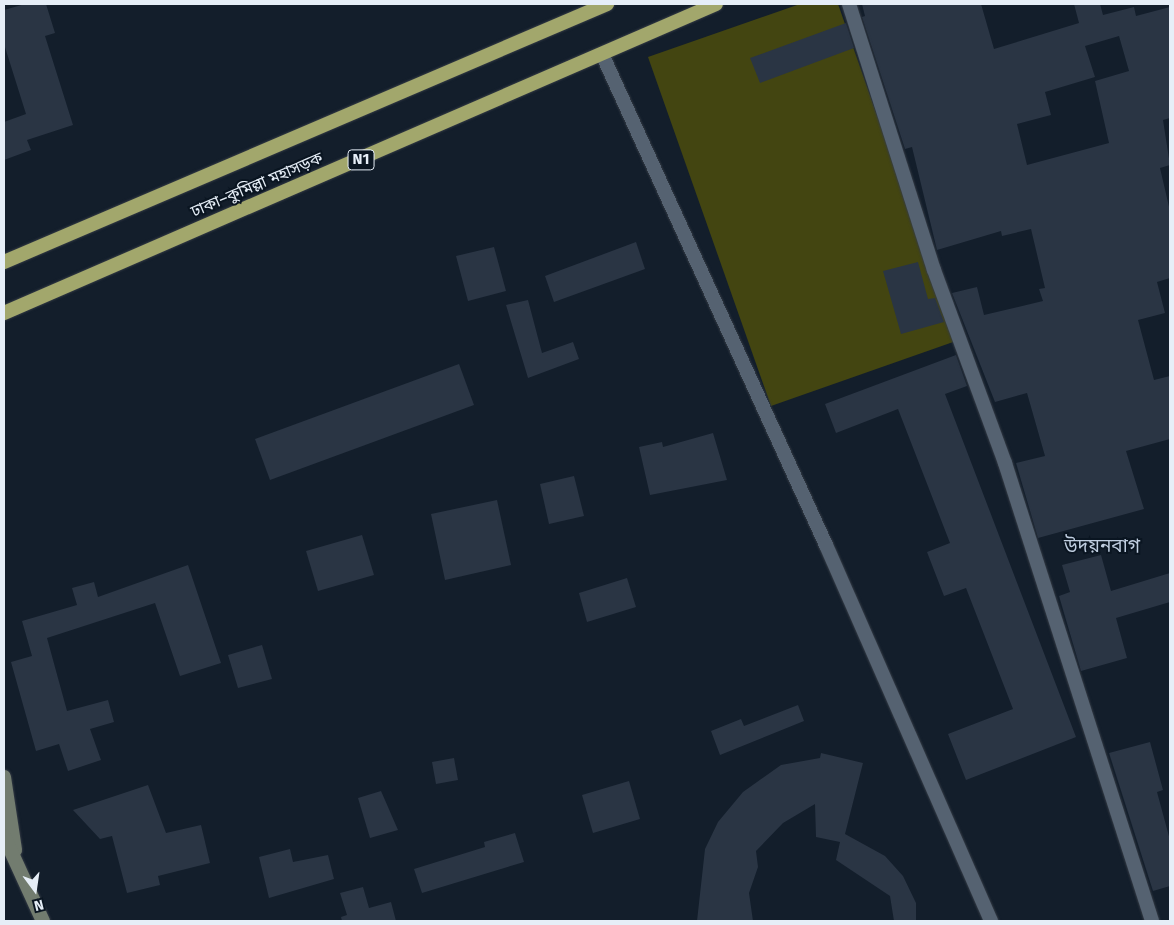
<!DOCTYPE html>
<meta charset="utf-8">
<style>
body{margin:0}
#map{position:relative;width:1174px;height:925px;overflow:hidden;background:#131e2b;font-family:"Fira Sans","Noto Sans Bengali",sans-serif}
div>[style]{position:absolute}
.green>*{inset:0;background:#434511}
.building>*{inset:0;background:#2a3544}
.roads{filter:drop-shadow(0 0 1px #343b45) drop-shadow(0 0 1px #343b45)}
.minor>*{height:14px;margin:-7px;padding:0 7px;transform-origin:7px;border-radius:7px;background:#556271}
.secondary>*{height:14px;margin:-7px;padding:0 7px;transform-origin:7px;border-radius:7px;background:#727c6f}
.trunk>*{height:14px;margin:-7px;padding:0 7px;transform-origin:7px;border-radius:7px;background:#a2a76c}
span{translate:-50% -50%;white-space:nowrap;text-align:center;line-height:1.15;-webkit-text-stroke:4px #0a1521;paint-order:stroke}
.shield-label span{padding:1px 4px;background:#0a1521;border:1px solid;border-radius:4px;-webkit-text-stroke-width:0}
.shield-label{font-size:15px;color:#e6eef7;font-weight:700}
.street-label{font-size:16px;color:#e6eef7}
.quarter-label{font-size:19px;color:#c0cee0}
.frame{position:absolute;inset:0;border:5px solid #e6eef7;pointer-events:none}
.north{position:absolute;left:10px;top:865px;width:50px;height:50px;-webkit-text-stroke:4px #0a1521;paint-order:stroke;rotate:166deg;font-size:14px;font-weight:700;line-height:20px;text-align:center;color:#e6eef7}
.north::after{content:'';display:block;margin:auto;width:18px;height:22px;background:#e6eef7;clip-path:polygon(50% 0,100% 100%,50% 72%,0 100%)}
</style>
<div id="map">
<div class="green">
<i style="clip-path:polygon(800px 4px,838px 4px,956px 341px,771px 406px,648px 57px)"></i>
</div>
<div class="building">
<i style="clip-path:polygon(25px 4px,46px 4px,55px 33px,45px 36px,73px 125px,27px 140px,31px 150px,4px 160px,4px 122px,26px 114px,4px 44px,4px 10px)"></i>
<i style="clip-path:polygon(evenodd,862px 4px,981px 4px,994px 49px,1079px 23px,1074px 4px,1100px 4px,1103px 15px,1134px 7px,1136px 16px,1170px 7px,1170px 118px,1163px 120px,1170px 165px,1160px 168px,1170px 211px,1170px 278px,1157px 282px,1165px 313px,1138px 320px,1154px 380px,1170px 376px,1170px 439px,1126px 451px,1144px 509px,1038px 538px,1016px 463px,1045px 456px,1027px 393px,995px 402px,952px 293px,977px 287px,984px 315px,1043px 301px,1039px 289px,1045px 288px,1031px 229px,1002px 236px,1001px 231px,937px 250px,912px 147px,905px 149px,862px 17px,865px 16px,862px 4px,1119px 36px,1129px 71px,1095px 81px,1109px 143px,1027px 165px,1017px 124px,1051px 115px,1045px 92px,1095px 77px,1085px 46px,1119px 36px)"></i>
<i style="clip-path:polygon(846px 23px,854px 48px,760px 83px,750px 58px)"></i>
<i style="clip-path:polygon(636px 242px,645px 269px,554px 302px,545px 276px)"></i>
<i style="clip-path:polygon(494px 247px,506px 291px,468px 301px,456px 256px)"></i>
<i style="clip-path:polygon(918px 262px,928px 299px,935px 298px,944px 322px,901px 334px,883px 271px)"></i>
<i style="clip-path:polygon(528px 300px,542px 353px,573px 342px,579px 359px,528px 378px,506px 305px)"></i>
<i style="clip-path:polygon(956px 355px,967px 386px,945px 394px,1076px 737px,966px 780px,948px 734px,1013px 709px,966px 588px,944px 596px,927px 552px,950px 543px,898px 409px,836px 433px,825px 404px)"></i>
<i style="clip-path:polygon(459px 364px,474px 405px,270px 480px,255px 439px)"></i>
<i style="clip-path:polygon(713px 433px,727px 480px,650px 495px,639px 447px,662px 442px,663px 447px)"></i>
<i style="clip-path:polygon(574px 476px,584px 516px,549px 524px,540px 484px)"></i>
<i style="clip-path:polygon(497px 500px,511px 565px,445px 580px,431px 514px)"></i>
<i style="clip-path:polygon(362px 535px,374px 575px,318px 591px,306px 551px)"></i>
<i style="clip-path:polygon(1101px 555px,1111px 591px,1170px 573px,1170px 602px,1116px 618px,1127px 658px,1081px 671px,1059px 596px,1070px 592px,1062px 565px)"></i>
<i style="clip-path:polygon(188px 565px,221px 663px,180px 676px,155px 603px,47px 638px,67px 711px,108px 700px,114px 722px,90px 729px,101px 760px,68px 771px,59px 744px,36px 751px,11px 662px,32px 656px,22px 621px,77px 605px,72px 588px,94px 582px,98px 597px)"></i>
<i style="clip-path:polygon(627px 578px,636px 607px,587px 622px,579px 593px)"></i>
<i style="clip-path:polygon(262px 645px,272px 679px,238px 688px,228px 655px)"></i>
<i style="clip-path:polygon(798px 705px,804px 721px,720px 755px,711px 731px,741px 719px,744px 726px)"></i>
<i style="clip-path:polygon(1150px 742px,1163px 790px,1157px 792px,1170px 840px,1170px 886px,1153px 891px,1109px 753px)"></i>
<i style="clip-path:polygon(821px 753px,863px 763px,845px 834px,885px 856px,903px 876px,916px 903px,916px 921px,894px 921px,890px 896px,836px 860px,840px 842px,816px 837px,815px 804px,783px 823px,756px 851px,758px 867px,749px 893px,753px 921px,697px 921px,705px 849px,718px 822px,743px 792px,781px 765px,820px 758px)"></i>
<i style="clip-path:polygon(454px 758px,458px 780px,436px 784px,432px 762px)"></i>
<i style="clip-path:polygon(629px 781px,640px 819px,593px 833px,582px 795px)"></i>
<i style="clip-path:polygon(148px 785px,166px 833px,201px 825px,210px 863px,158px 876px,160px 885px,127px 893px,112px 836px,100px 839px,73px 810px)"></i>
<i style="clip-path:polygon(381px 791px,398px 830px,370px 838px,358px 798px)"></i>
<i style="clip-path:polygon(515px 833px,524px 862px,422px 893px,414px 869px,485px 847px,484px 842px)"></i>
<i style="clip-path:polygon(290px 849px,293px 862px,328px 855px,334px 879px,269px 898px,259px 857px)"></i>
<i style="clip-path:polygon(363px 887px,369px 908px,391px 902px,396px 921px,342px 921px,341px 917px,347px 915px,340px 893px)"></i>
</div>
<div class="roads">
<div class="minor">
<i style="left:849px;top:4px;width:279px;rotate:72.3deg"></i>
<i style="left:934px;top:270px;width:206px;rotate:69.8deg"></i>
<i style="left:1005px;top:463px;width:481px;rotate:72.2deg"></i>
<i style="left:602px;top:54px;width:540px;rotate:65.48deg"></i>
<i style="left:826px;top:545px;width:411px;rotate:66.3deg"></i>
</div>
<div class="secondary">
<i style="left:4px;top:777px;width:74px;rotate:81.4deg"></i>
<i style="left:4px;top:836px;width:94px;rotate:65.4deg"></i>
</div>
<div class="trunk">
<i style="left:4px;top:262px;width:656px;rotate:-23.16deg"></i>
<i style="left:4px;top:313px;width:776px;rotate:-23.46deg"></i>
</div>
</div>
<div class="shield-label">
<span style="left:361px;top:160px">N1</span>
</div>
<div class="street-label">
<span style="left:257px;top:185px;rotate:-23deg">ঢাকা–কুমিল্লা মহাসড়ক</span>
</div>
<div class="quarter-label">
<span style="left:1102px;top:546px">উদয়নবাগ</span>
</div>
<div class="frame"></div>
<div class="north">N</div>
</div>
